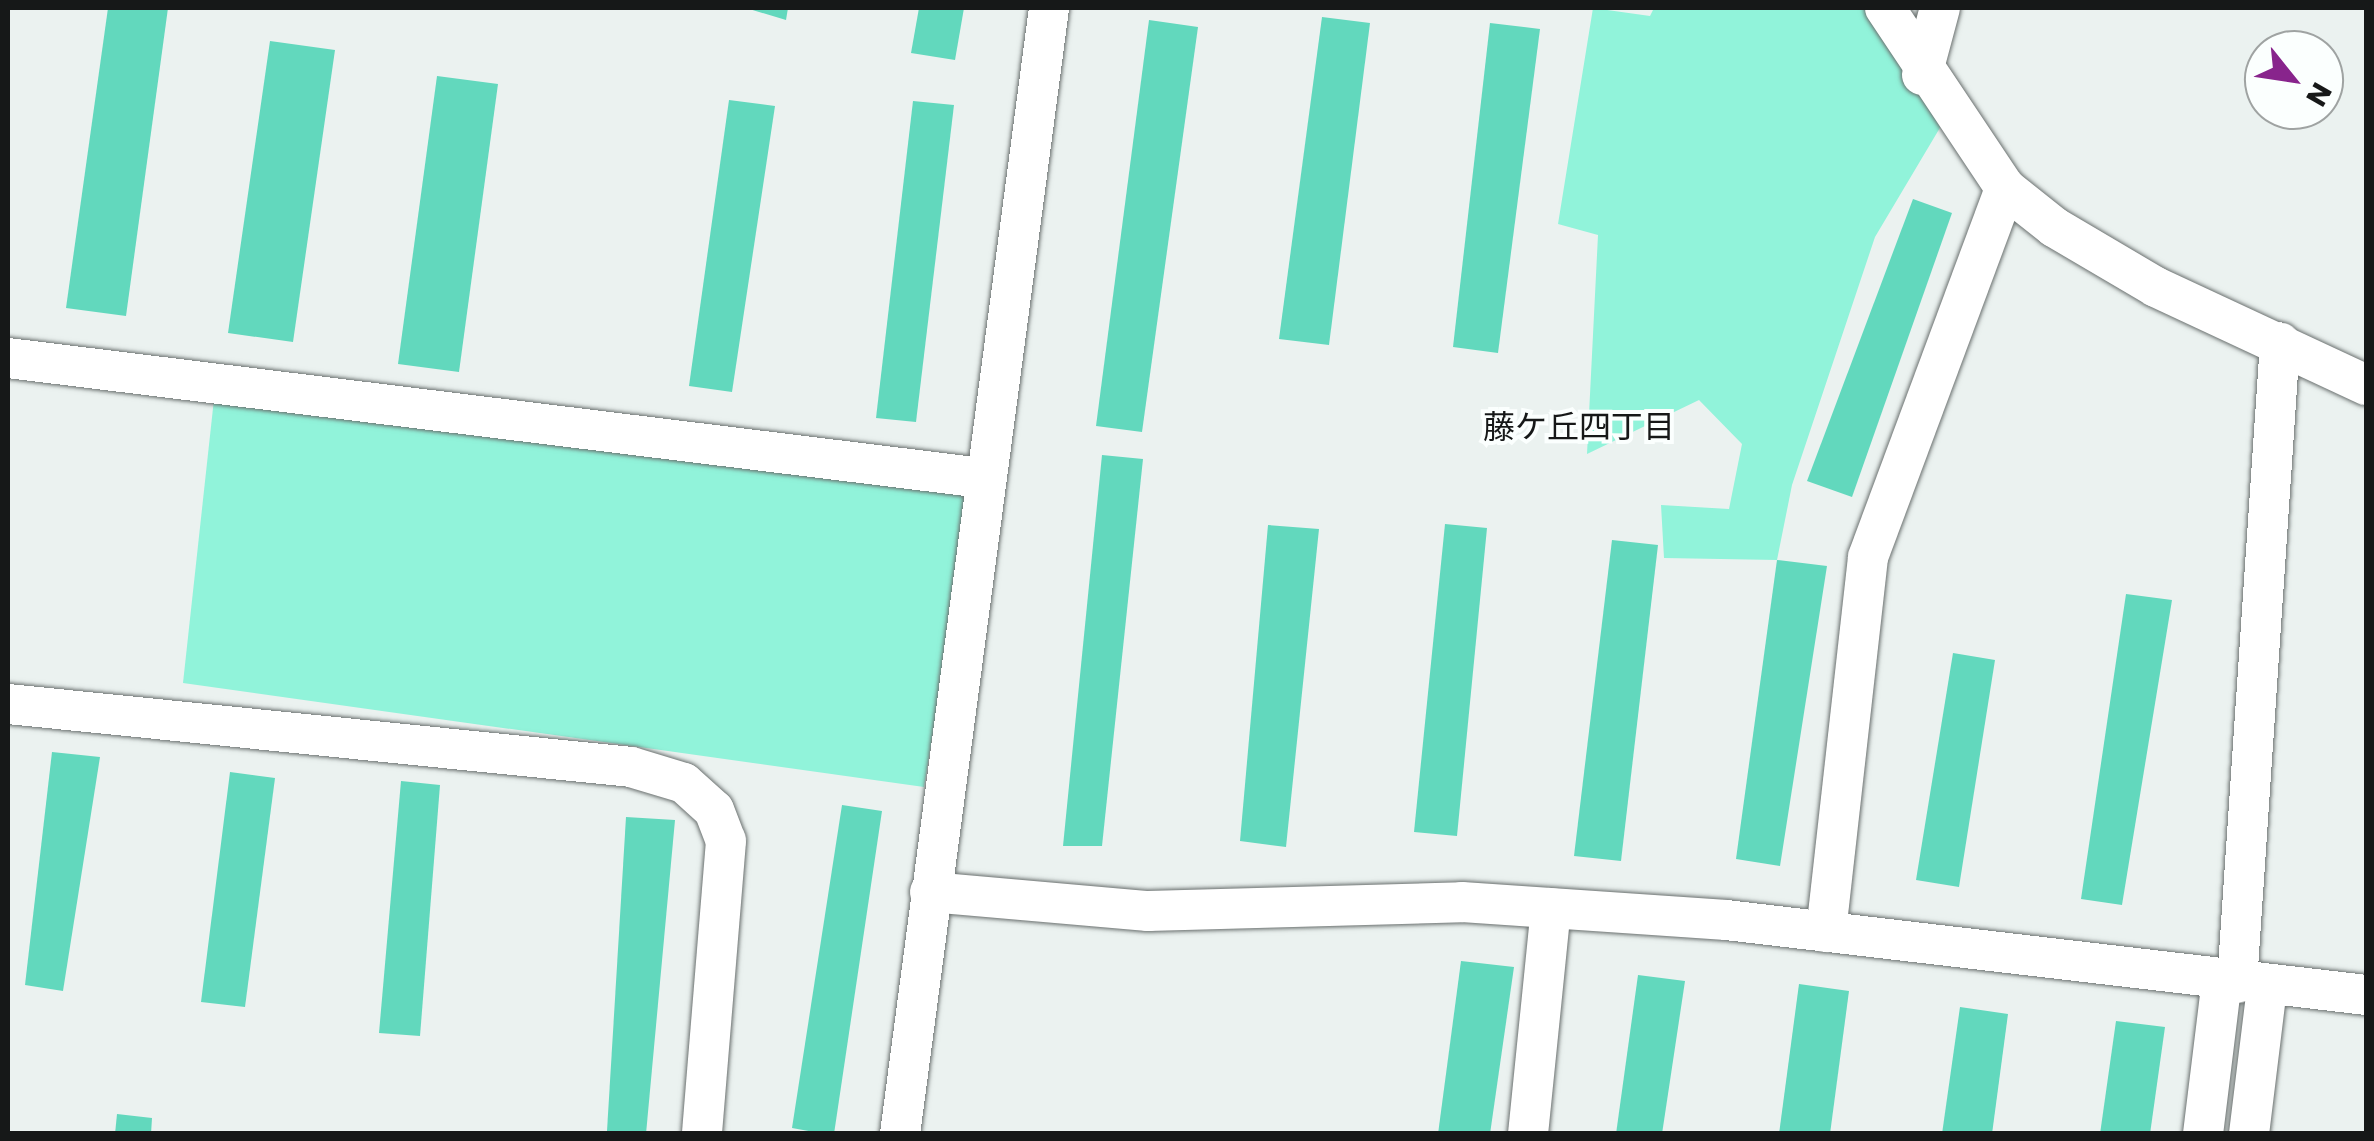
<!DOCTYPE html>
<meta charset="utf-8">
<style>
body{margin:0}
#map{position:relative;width:2374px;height:1141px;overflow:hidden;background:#ebf2f0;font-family:Poppins,"Noto Sans JP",sans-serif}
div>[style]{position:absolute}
.green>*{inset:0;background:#91f3da}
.building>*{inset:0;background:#62d8bd}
.roads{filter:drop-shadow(0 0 2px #6a706f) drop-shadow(0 0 2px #6a706f)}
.minor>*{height:40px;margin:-20px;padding:0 20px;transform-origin:20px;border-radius:20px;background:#fff}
span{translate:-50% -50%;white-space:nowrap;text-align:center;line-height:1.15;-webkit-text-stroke:8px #fbfffe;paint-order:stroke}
.neighbourhood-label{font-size:32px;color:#161818}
.frame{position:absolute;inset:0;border:10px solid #161818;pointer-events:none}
.north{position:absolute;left:2244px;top:30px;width:100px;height:100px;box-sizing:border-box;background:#fbfffe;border:2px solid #9fa3a2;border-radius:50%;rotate:120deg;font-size:28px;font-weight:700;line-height:40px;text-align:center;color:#161818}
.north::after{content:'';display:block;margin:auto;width:35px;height:45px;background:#88248c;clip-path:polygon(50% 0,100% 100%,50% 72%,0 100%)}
</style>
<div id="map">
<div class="green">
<i style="clip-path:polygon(1593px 8px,1650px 16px,1654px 8px,1875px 8px,1944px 121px,1875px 237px,1792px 485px,1777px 560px,1664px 558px,1661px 505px,1729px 509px,1742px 444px,1699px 400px,1587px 454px,1598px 235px,1558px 224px)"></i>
<i style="clip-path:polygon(214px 399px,973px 490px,924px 787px,183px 683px)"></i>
</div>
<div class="building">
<i style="clip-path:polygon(108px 8px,168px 8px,126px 316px,66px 308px)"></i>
<i style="clip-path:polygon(746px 8px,788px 8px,786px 20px)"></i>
<i style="clip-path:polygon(919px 8px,964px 8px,955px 60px,911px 53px)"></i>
<i style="clip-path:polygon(1322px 17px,1370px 23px,1329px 345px,1279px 339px)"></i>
<i style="clip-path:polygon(1149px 20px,1198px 27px,1142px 432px,1096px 426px)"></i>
<i style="clip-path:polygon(1490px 23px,1540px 29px,1498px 353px,1453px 347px)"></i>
<i style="clip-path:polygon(270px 41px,335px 50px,293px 342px,228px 333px)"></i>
<i style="clip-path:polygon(437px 76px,498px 84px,459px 372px,398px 364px)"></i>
<i style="clip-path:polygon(729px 100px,775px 106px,732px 392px,689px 386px)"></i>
<i style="clip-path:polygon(913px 101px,954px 105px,916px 422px,876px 418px)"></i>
<i style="clip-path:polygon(1913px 199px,1952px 213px,1852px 497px,1807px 481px)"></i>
<i style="clip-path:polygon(1102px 455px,1143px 459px,1102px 846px,1063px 846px)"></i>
<i style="clip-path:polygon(1445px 524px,1487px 528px,1457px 836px,1414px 832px)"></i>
<i style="clip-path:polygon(1268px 525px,1319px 529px,1286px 847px,1240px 841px)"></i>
<i style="clip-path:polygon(1612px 540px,1658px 545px,1621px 861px,1574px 856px)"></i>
<i style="clip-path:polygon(1777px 560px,1827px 566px,1780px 866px,1736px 859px)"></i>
<i style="clip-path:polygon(2126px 594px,2172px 600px,2122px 905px,2081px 899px)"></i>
<i style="clip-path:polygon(1953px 653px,1995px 660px,1959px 887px,1916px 880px)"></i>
<i style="clip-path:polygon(52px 752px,100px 757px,63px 991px,25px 985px)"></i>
<i style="clip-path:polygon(230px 772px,275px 778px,245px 1007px,201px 1002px)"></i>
<i style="clip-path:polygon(401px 781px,440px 785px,420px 1036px,379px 1033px)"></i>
<i style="clip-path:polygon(842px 805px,882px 811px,834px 1134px,825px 1134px,792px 1128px)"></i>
<i style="clip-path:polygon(626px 817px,675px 820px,646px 1134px,607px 1131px)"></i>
<i style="clip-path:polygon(1461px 961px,1514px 967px,1490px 1134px,1438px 1134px)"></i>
<i style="clip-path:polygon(1638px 975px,1685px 981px,1662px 1134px,1616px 1134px)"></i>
<i style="clip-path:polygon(1799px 984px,1849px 991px,1830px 1134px,1779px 1134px)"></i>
<i style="clip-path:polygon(1960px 1007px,2008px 1014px,1992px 1134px,1942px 1134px)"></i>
<i style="clip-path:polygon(2116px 1021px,2165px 1027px,2150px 1134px,2100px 1134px)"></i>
<i style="clip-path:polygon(117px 1114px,152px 1118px,151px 1134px,115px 1134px)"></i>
</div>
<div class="roads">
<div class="minor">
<i style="left:1885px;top:8px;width:216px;rotate:56.3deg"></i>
<i style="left:2005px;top:188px;width:63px;rotate:38.5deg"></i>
<i style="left:2054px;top:227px;width:118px;rotate:30.5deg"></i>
<i style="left:2156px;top:287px;width:232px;rotate:25deg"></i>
<i style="left:1922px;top:75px;width:69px;rotate:-75deg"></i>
<i style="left:8px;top:358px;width:982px;rotate:7.02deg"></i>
<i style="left:8px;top:704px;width:626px;rotate:5.77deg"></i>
<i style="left:631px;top:767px;width:55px;rotate:16.8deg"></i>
<i style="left:684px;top:783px;width:40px;rotate:42deg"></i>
<i style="left:714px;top:810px;width:33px;rotate:69deg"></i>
<i style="left:726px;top:841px;width:294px;rotate:94.7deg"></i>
<i style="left:930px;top:892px;width:219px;rotate:5deg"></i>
<i style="left:1148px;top:911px;width:314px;rotate:-1.6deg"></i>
<i style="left:1462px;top:902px;width:265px;rotate:3.9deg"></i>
<i style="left:1726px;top:920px;width:644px;rotate:6.68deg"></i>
<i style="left:1826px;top:932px;width:377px;rotate:-83.6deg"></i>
<i style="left:1868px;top:557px;width:394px;rotate:-69.6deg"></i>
<i style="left:2237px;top:983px;width:642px;rotate:-86.16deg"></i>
<i style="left:900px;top:1134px;width:1136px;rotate:-82.46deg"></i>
<i style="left:1528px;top:1134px;width:227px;rotate:-84.2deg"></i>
<i style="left:2203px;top:1134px;width:155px;rotate:-83deg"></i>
<i style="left:2249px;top:1134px;width:147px;rotate:-83deg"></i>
</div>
</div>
<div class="neighbourhood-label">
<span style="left:1579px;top:427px">藤ケ丘四丁目</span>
</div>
<div class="frame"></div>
<div class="north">N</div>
</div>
